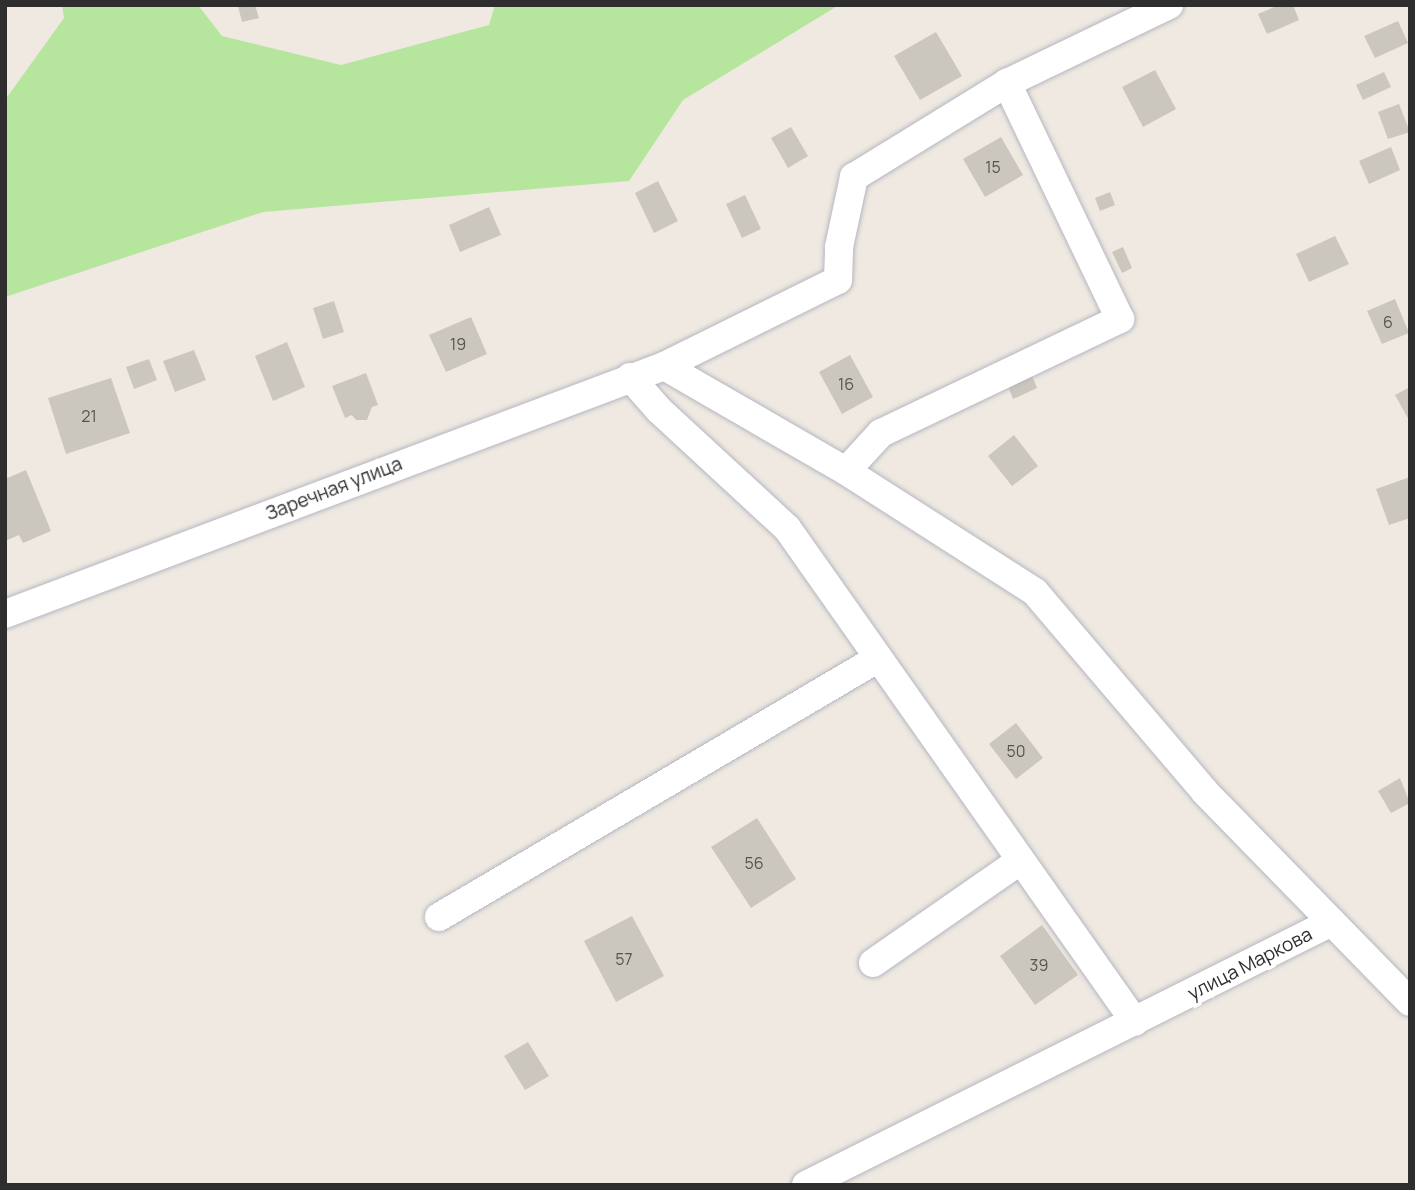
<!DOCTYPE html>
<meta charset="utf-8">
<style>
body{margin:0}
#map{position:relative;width:1415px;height:1190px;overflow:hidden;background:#efe9e1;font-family:Manrope,sans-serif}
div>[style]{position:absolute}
.green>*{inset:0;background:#b6e59e}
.building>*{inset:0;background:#cbc7bf}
.roads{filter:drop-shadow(0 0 2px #b4b7c1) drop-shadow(0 0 2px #b4b7c1)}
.minor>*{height:28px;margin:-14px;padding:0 14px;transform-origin:14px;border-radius:14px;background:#fff}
span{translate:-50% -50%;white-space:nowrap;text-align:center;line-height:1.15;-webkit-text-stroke:7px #fff;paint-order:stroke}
.number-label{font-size:16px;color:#555452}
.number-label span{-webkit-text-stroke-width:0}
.street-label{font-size:19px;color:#2e2e2e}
.frame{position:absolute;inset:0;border:7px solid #2e2e2e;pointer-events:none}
</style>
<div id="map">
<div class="green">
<i style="clip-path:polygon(62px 5px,198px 5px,222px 36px,341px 65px,489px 25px,495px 5px,839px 5px,683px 100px,629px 181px,263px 212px,5px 297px,5px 100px,64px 18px)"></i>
</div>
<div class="building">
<i style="clip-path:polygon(255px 5px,259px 18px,242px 22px,238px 6px)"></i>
<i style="clip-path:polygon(1279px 5px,1293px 5px,1299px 20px,1267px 34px,1258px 14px)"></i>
<i style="clip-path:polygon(1398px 21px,1408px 43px,1375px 58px,1364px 36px)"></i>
<i style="clip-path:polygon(936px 32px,962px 76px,920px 100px,894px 56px)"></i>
<i style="clip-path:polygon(1155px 70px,1176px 109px,1143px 127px,1122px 87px)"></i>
<i style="clip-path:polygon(1384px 72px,1391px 87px,1363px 100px,1356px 85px)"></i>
<i style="clip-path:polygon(1399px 104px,1410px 132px,1388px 139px,1378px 112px)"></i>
<i style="clip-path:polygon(791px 127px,808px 156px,788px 168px,771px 138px)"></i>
<i style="clip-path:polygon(1001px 137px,1023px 175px,985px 197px,963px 159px)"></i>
<i style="clip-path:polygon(1391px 147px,1400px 170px,1369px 184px,1359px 161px)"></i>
<i style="clip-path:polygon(658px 181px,678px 221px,654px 233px,635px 193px)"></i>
<i style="clip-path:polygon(1110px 192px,1115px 205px,1100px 211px,1095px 198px)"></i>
<i style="clip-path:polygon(745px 195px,761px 229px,742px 238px,726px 204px)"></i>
<i style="clip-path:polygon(489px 207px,501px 235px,460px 252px,449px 225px)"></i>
<i style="clip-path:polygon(1335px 236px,1349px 264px,1309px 282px,1296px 254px)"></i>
<i style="clip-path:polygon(1123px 247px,1132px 268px,1122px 273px,1112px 252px)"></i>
<i style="clip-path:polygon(1395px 299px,1409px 333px,1382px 344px,1367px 311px)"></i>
<i style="clip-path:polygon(334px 301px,344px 332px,323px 339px,313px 308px)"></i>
<i style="clip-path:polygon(471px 317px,487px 354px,446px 372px,429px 335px)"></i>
<i style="clip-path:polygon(287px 342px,305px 387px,273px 401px,255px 356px)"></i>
<i style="clip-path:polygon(194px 350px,206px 380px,175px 392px,163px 361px)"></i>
<i style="clip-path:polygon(850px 355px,873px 397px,842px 414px,819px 372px)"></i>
<i style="clip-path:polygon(149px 359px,157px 380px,134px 389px,126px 367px)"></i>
<i style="clip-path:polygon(366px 373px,378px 405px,372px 407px,367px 420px,356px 420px,352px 415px,345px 418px,332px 386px)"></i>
<i style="clip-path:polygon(1031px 373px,1037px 388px,1013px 399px,1007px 384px)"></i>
<i style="clip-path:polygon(111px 378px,130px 433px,66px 454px,48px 398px)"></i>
<i style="clip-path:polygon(1410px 387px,1410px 422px,1395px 395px)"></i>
<i style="clip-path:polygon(1014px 435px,1038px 466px,1012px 486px,988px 456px)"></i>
<i style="clip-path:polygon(26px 470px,51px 531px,23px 543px,19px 535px,5px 541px,5px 479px)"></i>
<i style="clip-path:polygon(1410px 477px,1410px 518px,1389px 525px,1376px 489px)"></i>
<i style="clip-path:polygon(1016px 723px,1043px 758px,1016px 779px,989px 744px)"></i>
<i style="clip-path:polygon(1400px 778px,1410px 803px,1391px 813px,1378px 791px)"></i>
<i style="clip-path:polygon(757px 818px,796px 879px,751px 908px,711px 847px)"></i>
<i style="clip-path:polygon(632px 916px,664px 976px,616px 1002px,584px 941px)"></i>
<i style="clip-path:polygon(1042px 925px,1078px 975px,1035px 1005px,1000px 956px)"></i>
<i style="clip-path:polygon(528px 1042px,549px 1076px,525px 1090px,504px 1056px)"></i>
</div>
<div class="roads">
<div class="minor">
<i style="left:664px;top:366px;width:210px;rotate:30deg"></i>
<i style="left:846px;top:471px;width:224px;rotate:32.6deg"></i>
<i style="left:1035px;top:592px;width:262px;rotate:49.6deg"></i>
<i style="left:1205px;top:792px;width:293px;rotate:45.7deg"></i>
<i style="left:630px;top:377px;width:44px;rotate:48.7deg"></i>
<i style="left:659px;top:410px;width:174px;rotate:42.7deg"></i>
<i style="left:787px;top:528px;width:604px;rotate:54.84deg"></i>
<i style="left:846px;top:471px;width:52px;rotate:-47.4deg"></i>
<i style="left:881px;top:433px;width:265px;rotate:-25.5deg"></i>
<i style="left:1120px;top:319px;width:262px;rotate:-115.6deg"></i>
<i style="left:5px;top:614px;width:704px;rotate:-20.62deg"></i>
<i style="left:664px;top:366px;width:194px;rotate:-26.3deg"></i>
<i style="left:838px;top:280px;width:33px;rotate:-88deg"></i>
<i style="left:839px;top:247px;width:72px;rotate:-77.9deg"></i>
<i style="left:854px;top:177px;width:180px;rotate:-31.6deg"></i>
<i style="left:1007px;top:83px;width:180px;rotate:-25.7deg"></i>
<i style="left:439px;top:917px;width:508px;rotate:-30.5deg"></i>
<i style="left:873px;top:963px;width:179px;rotate:-34.8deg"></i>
<i style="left:806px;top:1185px;width:588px;rotate:-26.57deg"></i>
</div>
</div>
<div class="number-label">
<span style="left:993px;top:167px">15</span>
<span style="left:1388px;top:322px">6</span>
<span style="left:458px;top:344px">19</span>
<span style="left:846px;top:384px">16</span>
<span style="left:89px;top:416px">21</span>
<span style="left:1016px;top:751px">50</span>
<span style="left:754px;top:863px">56</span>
<span style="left:624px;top:959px">57</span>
<span style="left:1039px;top:965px">39</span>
</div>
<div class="street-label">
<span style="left:334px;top:489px;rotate:-21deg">Заречная улица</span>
<span style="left:1250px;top:964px;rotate:-27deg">улица Маркова</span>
</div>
<div class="frame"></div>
</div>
